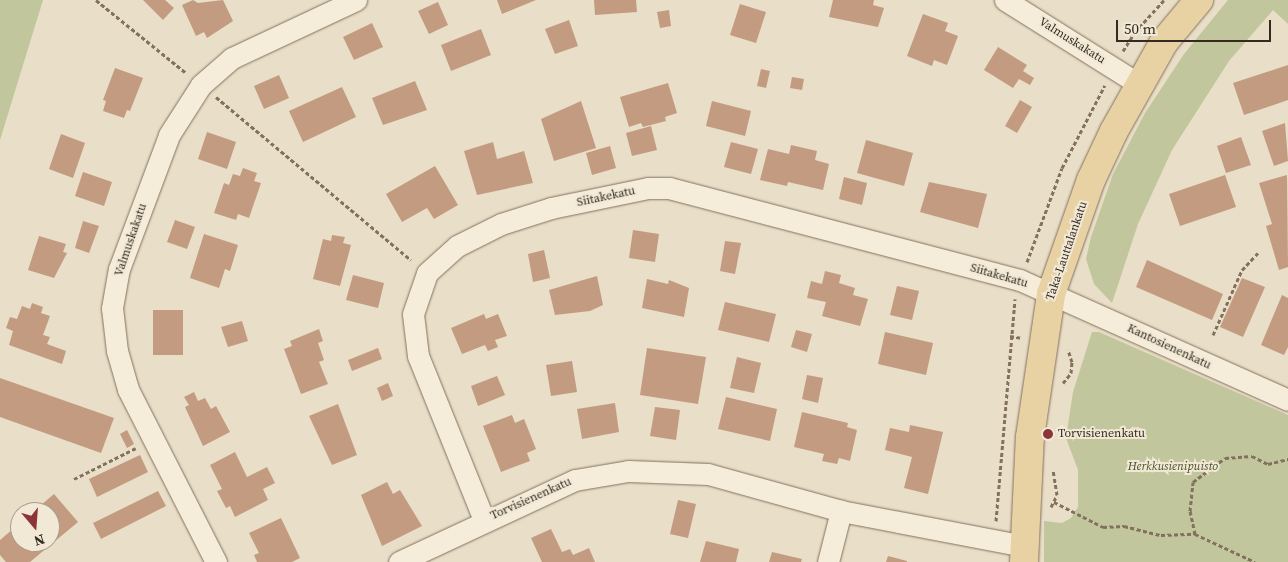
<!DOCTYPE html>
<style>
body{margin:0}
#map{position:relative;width:1288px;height:562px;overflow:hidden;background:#e9dec7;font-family:"Source Serif 4",serif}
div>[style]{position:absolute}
.green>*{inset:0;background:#c2c69c}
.building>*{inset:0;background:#c39b81}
.path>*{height:3px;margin-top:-1.5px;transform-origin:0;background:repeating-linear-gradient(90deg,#83715e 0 4px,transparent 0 6.5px)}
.roads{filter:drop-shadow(0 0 1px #83715e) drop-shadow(0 0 1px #83715e)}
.minor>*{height:21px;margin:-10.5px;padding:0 10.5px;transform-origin:10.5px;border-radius:10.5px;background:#f5ecd9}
.major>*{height:28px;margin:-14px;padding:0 14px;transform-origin:14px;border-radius:14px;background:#e8d1a3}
.dots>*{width:14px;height:14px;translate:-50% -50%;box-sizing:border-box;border:2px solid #f1e9d6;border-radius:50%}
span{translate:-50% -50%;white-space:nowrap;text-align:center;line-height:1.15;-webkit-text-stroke:4px #f1e9d6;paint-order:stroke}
.street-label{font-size:12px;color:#352a20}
.poi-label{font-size:12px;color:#352a20}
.left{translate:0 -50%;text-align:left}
.park-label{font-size:12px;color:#464f29;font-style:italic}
.north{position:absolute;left:10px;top:502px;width:50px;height:50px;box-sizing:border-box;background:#f1e9d6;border:1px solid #a69d8d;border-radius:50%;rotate:162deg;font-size:14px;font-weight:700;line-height:20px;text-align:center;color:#352a20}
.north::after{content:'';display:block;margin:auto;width:18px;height:22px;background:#8b3538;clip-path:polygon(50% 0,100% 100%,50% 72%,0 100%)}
.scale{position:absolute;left:1116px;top:20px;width:155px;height:22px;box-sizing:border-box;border:2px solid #352a20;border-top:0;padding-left:6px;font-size:15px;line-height:18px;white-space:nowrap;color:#352a20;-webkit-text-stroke:4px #f1e9d6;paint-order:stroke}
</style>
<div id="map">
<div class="green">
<i style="clip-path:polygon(0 0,43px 0,0 140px)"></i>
<i style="clip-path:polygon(1228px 0,1288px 0,1288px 24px,1273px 10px,1229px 61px,1172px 150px,1138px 224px,1112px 303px,1094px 284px,1086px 259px,1091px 237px,1113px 174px,1145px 113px,1184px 54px)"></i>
<i style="clip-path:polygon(1092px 332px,1099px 332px,1288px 415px,1288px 562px,1044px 562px,1044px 521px,1062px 523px,1071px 518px,1078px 507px,1078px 470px,1066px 438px,1073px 392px)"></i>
</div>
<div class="building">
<i style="clip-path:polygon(143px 0,165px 0,174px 8px,163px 20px)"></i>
<i style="clip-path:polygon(193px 0,198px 3px,223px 0,233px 21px,207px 38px,204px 32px,196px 36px,182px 5px)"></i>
<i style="clip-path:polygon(497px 0,536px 0,502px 14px)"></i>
<i style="clip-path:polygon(594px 0,636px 0,637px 12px,595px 15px)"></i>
<i style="clip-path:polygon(833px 0,874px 0,873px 5px,884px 8px,878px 27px,829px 17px)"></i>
<i style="clip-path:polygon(438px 2px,448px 25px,429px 34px,418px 11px)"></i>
<i style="clip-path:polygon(740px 4px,766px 12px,756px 43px,730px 35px)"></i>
<i style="clip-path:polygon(669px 10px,671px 26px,660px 28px,657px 12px)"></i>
<i style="clip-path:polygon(923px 14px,948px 23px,945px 31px,958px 36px,947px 65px,934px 60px,932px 66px,907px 56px)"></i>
<i style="clip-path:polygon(569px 20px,578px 46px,555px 54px,545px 29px)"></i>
<i style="clip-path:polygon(372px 23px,383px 47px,354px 60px,343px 37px)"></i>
<i style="clip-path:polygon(481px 29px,491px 55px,451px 71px,441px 45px)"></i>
<i style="clip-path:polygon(998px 47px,1027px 65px,1023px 71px,1034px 78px,1030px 85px,1019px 79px,1013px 88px,984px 70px)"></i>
<i style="clip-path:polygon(1288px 65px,1288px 100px,1244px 115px,1233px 83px)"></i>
<i style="clip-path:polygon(115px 68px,143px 78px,130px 111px,127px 110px,124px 118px,103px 111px,106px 101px,103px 100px)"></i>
<i style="clip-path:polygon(761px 69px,770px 71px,766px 88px,757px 86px)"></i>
<i style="clip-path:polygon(279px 75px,289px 98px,264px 109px,254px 86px)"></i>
<i style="clip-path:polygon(792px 77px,804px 79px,802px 90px,790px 88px)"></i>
<i style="clip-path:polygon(415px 81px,427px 110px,383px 125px,372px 98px)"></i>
<i style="clip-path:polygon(668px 83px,677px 113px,665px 117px,666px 121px,643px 127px,641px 123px,629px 127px,620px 97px)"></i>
<i style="clip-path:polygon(342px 87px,356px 117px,303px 142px,289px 111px)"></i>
<i style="clip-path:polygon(1020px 100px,1032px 107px,1017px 133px,1005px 126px)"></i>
<i style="clip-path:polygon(581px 101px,596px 148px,554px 161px,541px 119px)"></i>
<i style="clip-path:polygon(712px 101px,751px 111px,745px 136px,706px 126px)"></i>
<i style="clip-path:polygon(1285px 123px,1288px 161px,1274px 166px,1262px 131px)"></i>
<i style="clip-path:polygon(651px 126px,657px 150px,632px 156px,626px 133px)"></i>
<i style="clip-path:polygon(207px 132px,236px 142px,227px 169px,198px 159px)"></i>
<i style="clip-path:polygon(61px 134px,85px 143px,73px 178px,49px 169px)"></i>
<i style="clip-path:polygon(1241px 137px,1251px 165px,1226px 173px,1217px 146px)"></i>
<i style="clip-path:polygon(866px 140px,913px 153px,904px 186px,857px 173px)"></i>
<i style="clip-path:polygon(493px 142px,497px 159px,524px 151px,533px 183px,477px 195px,464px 151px)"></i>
<i style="clip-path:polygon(731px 142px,758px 149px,751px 174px,724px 167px)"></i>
<i style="clip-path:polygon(791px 145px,817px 151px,815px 160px,829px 164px,823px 190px,788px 182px,787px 186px,760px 180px,768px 149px,789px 154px)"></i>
<i style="clip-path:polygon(610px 146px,616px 168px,592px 175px,586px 153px)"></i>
<i style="clip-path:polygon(435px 166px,458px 205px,434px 219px,427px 208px,402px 222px,386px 194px)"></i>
<i style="clip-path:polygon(243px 168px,257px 173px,254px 181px,261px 183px,249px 218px,238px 214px,236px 220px,214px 213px,224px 183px,229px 185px,233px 174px,240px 176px)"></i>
<i style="clip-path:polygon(83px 172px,112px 182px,104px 206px,75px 196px)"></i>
<i style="clip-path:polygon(1225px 175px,1236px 207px,1180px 226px,1169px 194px)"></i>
<i style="clip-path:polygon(1287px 175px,1288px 267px,1279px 270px,1266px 226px,1272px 224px,1259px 183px)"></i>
<i style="clip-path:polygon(844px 177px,867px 183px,862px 205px,839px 199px)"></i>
<i style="clip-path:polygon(929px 182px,987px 194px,978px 228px,920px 212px)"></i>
<i style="clip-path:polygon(175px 220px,195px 227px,187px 249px,167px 242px)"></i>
<i style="clip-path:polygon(83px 221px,99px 226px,89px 253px,75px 248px)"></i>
<i style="clip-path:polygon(633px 230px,659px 234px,655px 262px,629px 258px)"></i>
<i style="clip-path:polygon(204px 234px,238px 245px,230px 271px,225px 269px,219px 288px,190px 278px)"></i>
<i style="clip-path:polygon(332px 235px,345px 237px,343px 243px,351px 245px,340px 286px,313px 279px,323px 239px,331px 241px)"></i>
<i style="clip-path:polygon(39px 236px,66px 244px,63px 252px,67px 253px,54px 278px,28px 270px)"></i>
<i style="clip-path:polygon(725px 241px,741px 243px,735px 274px,720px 271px)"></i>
<i style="clip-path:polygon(544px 250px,550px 278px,533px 282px,528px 254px)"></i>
<i style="clip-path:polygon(1147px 260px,1223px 294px,1212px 320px,1136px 287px)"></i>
<i style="clip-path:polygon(825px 271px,841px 275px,839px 283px,855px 288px,853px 295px,868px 299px,860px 326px,822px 316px,826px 302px,807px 298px,811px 281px,822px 284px)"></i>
<i style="clip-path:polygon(353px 275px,384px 283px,378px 308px,346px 300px)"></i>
<i style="clip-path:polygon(597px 276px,603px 305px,590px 311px,555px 315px,549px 290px)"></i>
<i style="clip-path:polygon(1242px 278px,1265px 287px,1243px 337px,1220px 327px)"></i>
<i style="clip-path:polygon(647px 279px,668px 284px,669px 280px,689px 288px,684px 317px,642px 308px)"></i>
<i style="clip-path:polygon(897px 286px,919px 291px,912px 320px,890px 315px)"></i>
<i style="clip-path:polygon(1282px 295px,1288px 298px,1288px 347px,1284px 355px,1261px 345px)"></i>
<i style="clip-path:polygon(725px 302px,776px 314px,769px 342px,718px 330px)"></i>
<i style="clip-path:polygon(32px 303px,43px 307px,41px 313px,50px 316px,43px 335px,50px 337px,47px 344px,66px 351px,62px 364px,9px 345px,13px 331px,6px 328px,10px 317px,17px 319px,22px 306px,30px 309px)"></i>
<i style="clip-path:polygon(153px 310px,183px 310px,183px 355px,153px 355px)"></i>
<i style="clip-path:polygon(484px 314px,486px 319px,498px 314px,507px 336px,495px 340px,498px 347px,488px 351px,485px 345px,462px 354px,451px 328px)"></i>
<i style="clip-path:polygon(242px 321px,248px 341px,228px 347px,221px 327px)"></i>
<i style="clip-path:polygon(319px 329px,323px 341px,318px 343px,324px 360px,319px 362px,328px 384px,301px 394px,284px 349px,292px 346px,290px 341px)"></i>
<i style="clip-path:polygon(796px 330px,812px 334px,807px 352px,791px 347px)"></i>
<i style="clip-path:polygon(885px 332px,933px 343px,926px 375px,878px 364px)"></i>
<i style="clip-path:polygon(378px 348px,382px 359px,352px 371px,348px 360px)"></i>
<i style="clip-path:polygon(647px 348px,706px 357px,698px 404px,640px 395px)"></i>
<i style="clip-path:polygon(737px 357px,761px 363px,754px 393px,730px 388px)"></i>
<i style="clip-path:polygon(572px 361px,577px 392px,551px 396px,546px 365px)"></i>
<i style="clip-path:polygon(807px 375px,823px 378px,818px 403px,802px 399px)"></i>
<i style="clip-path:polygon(497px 376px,505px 395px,478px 406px,471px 386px)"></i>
<i style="clip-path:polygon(0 378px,114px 418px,101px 453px,0 417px)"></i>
<i style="clip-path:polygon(388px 383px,393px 396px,382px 401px,377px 388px)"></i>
<i style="clip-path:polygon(194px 392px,198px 401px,205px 398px,211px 409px,216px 406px,230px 432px,203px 446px,185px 407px,189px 405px,184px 397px)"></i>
<i style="clip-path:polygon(726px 397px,777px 409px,770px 441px,718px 429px)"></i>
<i style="clip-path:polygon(615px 403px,619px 432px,582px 439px,577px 409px)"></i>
<i style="clip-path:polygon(338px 404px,357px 455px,332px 465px,309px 416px)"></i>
<i style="clip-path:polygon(655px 407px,680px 410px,676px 440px,650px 436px)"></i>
<i style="clip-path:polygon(802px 412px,848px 423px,847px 427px,857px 430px,850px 461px,839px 458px,837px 464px,822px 461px,824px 454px,794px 447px)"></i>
<i style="clip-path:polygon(512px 415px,515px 423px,524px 419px,536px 449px,527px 453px,530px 461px,501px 472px,483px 426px)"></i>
<i style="clip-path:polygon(910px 425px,943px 432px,928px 494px,904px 488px,912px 457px,885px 450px,890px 428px,909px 432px)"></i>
<i style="clip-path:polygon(127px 430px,134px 444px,127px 448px,120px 434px)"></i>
<i style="clip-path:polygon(235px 452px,247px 477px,267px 467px,275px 483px,263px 489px,268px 500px,235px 517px,230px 506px,226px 508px,217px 491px,222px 489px,210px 465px)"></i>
<i style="clip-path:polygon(140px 455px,148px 472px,97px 497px,89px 479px)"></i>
<i style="clip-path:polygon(387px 482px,393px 494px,400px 490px,422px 526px,382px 546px,361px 495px)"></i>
<i style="clip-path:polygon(158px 491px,166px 506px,101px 539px,93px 523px)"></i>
<i style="clip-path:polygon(54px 494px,78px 522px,30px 562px,6px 562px,0 555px,0 540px,20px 523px,20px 542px,50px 542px,50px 512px,33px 512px)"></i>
<i style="clip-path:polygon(678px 500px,696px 504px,688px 538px,670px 534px)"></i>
<i style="clip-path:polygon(281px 518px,300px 558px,292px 562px,257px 562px,254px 555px,259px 553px,249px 533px)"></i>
<i style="clip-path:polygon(551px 529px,562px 552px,570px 549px,573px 555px,589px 548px,595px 562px,542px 562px,531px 538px)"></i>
<i style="clip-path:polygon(706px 541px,739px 549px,736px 562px,700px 562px)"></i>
<i style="clip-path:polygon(772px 552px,802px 559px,801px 562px,769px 562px)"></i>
<i style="clip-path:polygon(888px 556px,907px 561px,907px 562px,886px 562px)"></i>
</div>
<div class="path">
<i style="left:96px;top:0;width:116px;rotate:39deg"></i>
<i style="left:1123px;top:51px;width:22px;rotate:-58deg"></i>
<i style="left:1135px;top:32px;width:43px;rotate:-47.8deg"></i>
<i style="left:216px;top:97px;width:254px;rotate:39.9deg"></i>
<i style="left:1027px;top:262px;width:100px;rotate:-69.6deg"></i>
<i style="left:1062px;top:168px;width:93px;rotate:-62.6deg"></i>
<i style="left:1213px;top:335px;width:71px;rotate:-66deg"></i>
<i style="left:1242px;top:270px;width:25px;rotate:-47deg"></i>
<i style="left:1010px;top:336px;width:12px;rotate:9deg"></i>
<i style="left:1063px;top:383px;width:13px;rotate:-51deg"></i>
<i style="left:1071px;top:373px;width:11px;rotate:-85deg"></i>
<i style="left:1072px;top:362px;width:13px;rotate:-108deg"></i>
<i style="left:74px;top:479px;width:69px;rotate:-26.6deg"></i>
<i style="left:1054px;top:502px;width:55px;rotate:27deg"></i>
<i style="left:1103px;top:527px;width:21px;rotate:-3deg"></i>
<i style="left:1124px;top:526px;width:38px;rotate:14deg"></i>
<i style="left:1161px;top:535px;width:34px;rotate:-2deg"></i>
<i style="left:1195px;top:534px;width:66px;rotate:25deg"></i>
<i style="left:1051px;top:507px;width:13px;rotate:-63deg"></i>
<i style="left:1057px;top:495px;width:25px;rotate:-99deg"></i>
<i style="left:996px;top:521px;width:223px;rotate:-85.1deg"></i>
<i style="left:1195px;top:534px;width:24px;rotate:-102deg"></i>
<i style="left:1190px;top:511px;width:29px;rotate:-84deg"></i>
<i style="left:1193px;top:482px;width:40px;rotate:-37deg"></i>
<i style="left:1225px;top:458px;width:27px;rotate:-4deg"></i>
<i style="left:1252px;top:456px;width:18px;rotate:27deg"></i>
<i style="left:1268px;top:464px;width:21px;rotate:-14deg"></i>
</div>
<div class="roads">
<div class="minor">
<i style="left:1005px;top:0;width:158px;rotate:32.1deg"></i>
<i style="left:484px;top:520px;width:177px;rotate:-111.9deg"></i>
<i style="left:418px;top:356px;width:42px;rotate:-96.8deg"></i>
<i style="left:413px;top:314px;width:43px;rotate:-71.1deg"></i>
<i style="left:427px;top:273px;width:40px;rotate:-42deg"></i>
<i style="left:457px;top:246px;width:49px;rotate:-26.6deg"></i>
<i style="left:501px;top:224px;width:52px;rotate:-17.7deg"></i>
<i style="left:551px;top:208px;width:99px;rotate:-11.7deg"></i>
<i style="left:648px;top:188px;width:21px"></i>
<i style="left:669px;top:188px;width:363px;rotate:14.7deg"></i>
<i style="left:1020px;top:280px;width:294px;rotate:24.1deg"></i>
<i style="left:216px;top:562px;width:194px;rotate:-117deg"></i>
<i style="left:128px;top:389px;width:40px;rotate:-106deg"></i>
<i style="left:117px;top:351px;width:43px;rotate:-96.6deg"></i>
<i style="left:112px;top:308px;width:40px;rotate:-80deg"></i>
<i style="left:119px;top:269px;width:143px;rotate:-69.5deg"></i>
<i style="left:169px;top:135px;width:59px;rotate:-57.4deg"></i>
<i style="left:201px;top:85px;width:41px;rotate:-41.1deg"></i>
<i style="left:232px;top:58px;width:137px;rotate:-25.1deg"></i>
<i style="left:399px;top:562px;width:194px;rotate:-25deg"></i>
<i style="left:575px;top:480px;width:54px;rotate:-9.6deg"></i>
<i style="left:628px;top:471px;width:80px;rotate:2.1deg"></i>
<i style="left:708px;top:474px;width:138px;rotate:15.5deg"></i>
<i style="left:841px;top:511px;width:186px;rotate:10.8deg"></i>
<i style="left:828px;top:562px;width:53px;rotate:-75.7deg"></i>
</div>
<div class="major">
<i style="left:1024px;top:562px;width:125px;rotate:-87.3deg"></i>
<i style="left:1030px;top:437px;width:145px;rotate:-81.6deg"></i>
<i style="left:1051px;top:294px;width:121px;rotate:-70.7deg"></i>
<i style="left:1091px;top:180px;width:54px;rotate:-64.9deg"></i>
<i style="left:1114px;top:131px;width:102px;rotate:-60.7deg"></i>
<i style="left:1164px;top:42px;width:55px;rotate:-50.2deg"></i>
</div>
</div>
<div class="dots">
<i style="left:1048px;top:434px;background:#8b3538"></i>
</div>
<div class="street-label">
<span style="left:1072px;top:41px;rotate:32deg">Valmuskakatu</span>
<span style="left:606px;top:197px;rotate:-12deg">Siitakekatu</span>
<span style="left:131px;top:240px;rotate:-71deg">Valmuskakatu</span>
<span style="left:1067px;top:251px;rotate:-71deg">Taka-Lauttalankatu</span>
<span style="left:999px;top:276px;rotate:16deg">Siitakekatu</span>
<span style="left:1169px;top:347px;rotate:25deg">Kantosienenkatu</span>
<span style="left:531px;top:499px;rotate:-24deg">Torvisienenkatu</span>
</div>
<div class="poi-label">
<span class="left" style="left:1058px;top:434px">Torvisienenkatu</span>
</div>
<div class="park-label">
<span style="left:1173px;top:467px">Herkkusienipuisto</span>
</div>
<div class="north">N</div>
<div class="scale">50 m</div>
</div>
